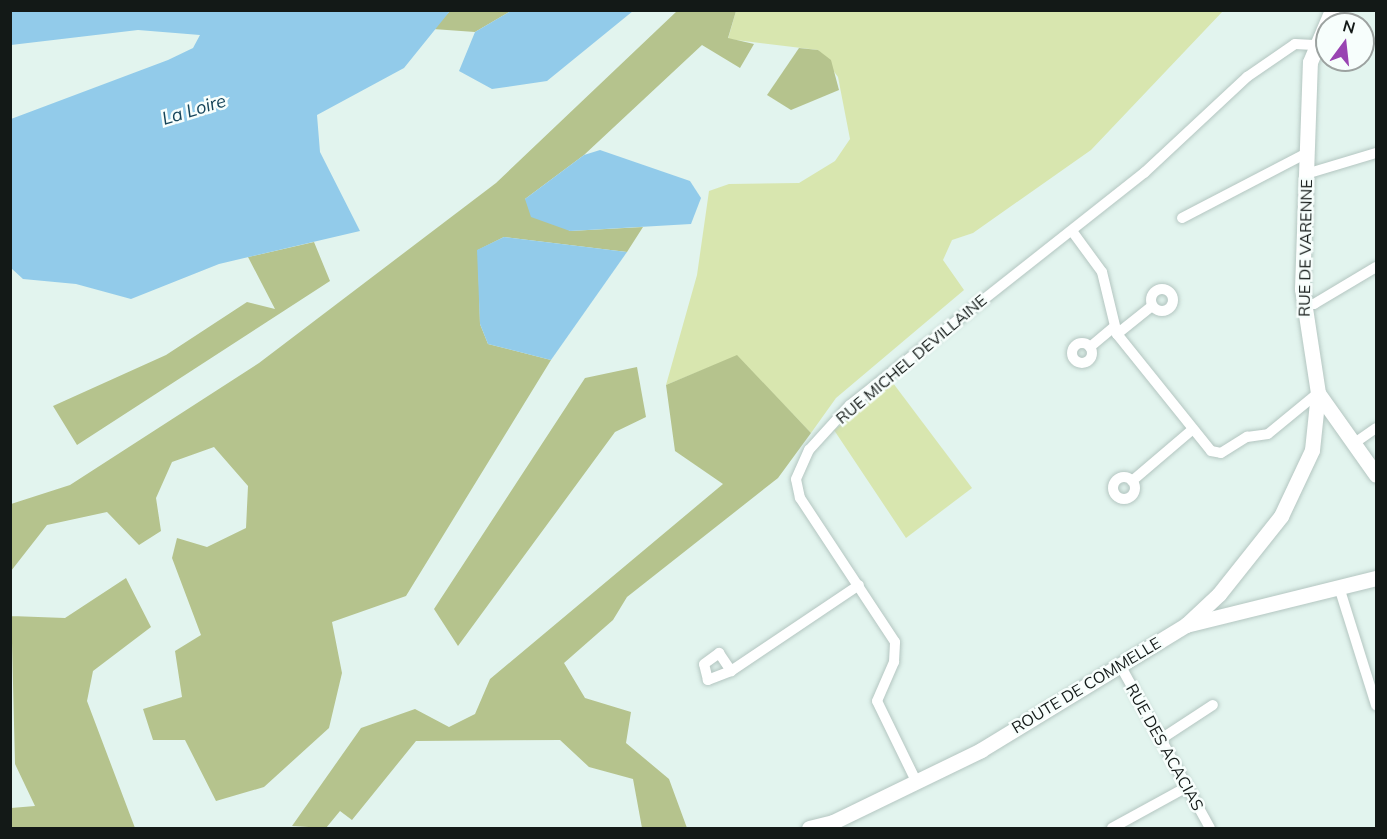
<!DOCTYPE html>
<style>
body{margin:0}
#map{position:relative;width:1387px;height:839px;overflow:hidden;background:#e2f4ee;font-family:Mulish,sans-serif}
div>[style]{position:absolute}
.green>*{inset:0;background:#d8e6af}
.forest>*{inset:0;background:#b5c38d}
.water>*{inset:0;background:#92cbea}
.roads{filter:drop-shadow(0 0 2px #b4c6c1) drop-shadow(0 0 2px #b4c6c1)}
.street>*{height:10px;margin:-5px;padding:0 5px;transform-origin:5px;border-radius:5px;background:#fff}
.street>.ring{margin:-5px;padding:0;box-sizing:content-box;background:none;border:10px solid #fff;border-radius:50%}
.secondary>*{height:15px;margin:-7.5px;padding:0 7.5px;transform-origin:7.5px;border-radius:7.5px;background:#fff}
span{translate:-50% -50%;white-space:nowrap;text-align:center;line-height:1.15;-webkit-text-stroke:5px #f7fefc;paint-order:stroke}
.street-label{font-size:16px;color:#131917}
.water-label{font-size:18px;color:#15445a;font-style:italic}
.frame{position:absolute;inset:0;border:12px solid #131917;pointer-events:none}
.north{position:absolute;left:1315px;top:12px;width:60px;height:60px;box-sizing:border-box;background:#f7fefc;border:2px solid #9ca2a0;border-radius:50%;rotate:15deg;font-size:16px;font-weight:700;line-height:24px;text-align:center;color:#131917}
.north::after{content:'';display:block;margin:auto;width:21px;height:27px;background:#9944b2;clip-path:polygon(50% 0,100% 100%,50% 72%,0 100%)}
</style>
<div id="map">
<div class="green">
<i style="clip-path:polygon(736px 11px,1223px 11px,1091px 150px,973px 233px,952px 240px,943px 260px,964px 290px,836px 398px,811px 433px,737px 356px,666px 385px,697px 275px,709px 191px,729px 184px,799px 183px,835px 161px,850px 139px,838px 77px,818px 50px,728px 39px)"></i>
<i style="clip-path:polygon(893px 383px,972px 488px,906px 538px,834px 430px)"></i>
</div>
<div class="forest">
<i style="clip-path:polygon(450px 11px,511px 11px,475px 32px,433px 29px)"></i>
<i style="clip-path:polygon(677px 11px,736px 11px,728px 38px,754px 44px,740px 68px,702px 45px,584px 155px,525px 199px,570px 231px,643px 227px,627px 252px,504px 237px,478px 250px,480px 324px,488px 344px,551px 360px,406px 596px,332px 622px,342px 673px,329px 728px,264px 787px,216px 801px,185px 740px,153px 740px,143px 709px,182px 697px,175px 651px,201px 635px,172px 558px,177px 538px,207px 547px,246px 528px,248px 486px,214px 447px,172px 462px,156px 498px,161px 531px,139px 545px,107px 512px,47px 525px,11px 571px,11px 504px,70px 485px,259px 363px,496px 183px)"></i>
<i style="clip-path:polygon(799px 48px,818px 50px,831px 60px,839px 90px,791px 110px,767px 95px)"></i>
<i style="clip-path:polygon(314px 242px,330px 281px,77px 445px,53px 406px,166px 355px,247px 302px,275px 309px,248px 257px)"></i>
<i style="clip-path:polygon(737px 355px,811px 433px,778px 478px,627px 597px,613px 620px,564px 663px,585px 698px,631px 712px,626px 743px,669px 779px,687px 828px,642px 828px,633px 779px,589px 767px,560px 740px,416px 741px,352px 820px,340px 811px,326px 828px,292px 826px,361px 728px,415px 709px,449px 727px,475px 714px,490px 679px,723px 484px,675px 451px,666px 385px)"></i>
<i style="clip-path:polygon(637px 367px,646px 417px,615px 432px,458px 646px,434px 609px,585px 378px)"></i>
<i style="clip-path:polygon(126px 578px,151px 627px,93px 671px,87px 701px,135px 828px,11px 828px,11px 808px,35px 806px,15px 764px,11px 602px,11px 616px,65px 618px)"></i>
</div>
<div class="water">
<i style="clip-path:polygon(10px 11px,11px 10px,450px 11px,404px 68px,317px 115px,320px 152px,360px 231px,219px 264px,131px 299px,76px 284px,23px 279px,11px 268px,11px 119px,168px 60px,193px 48px,200px 35px,138px 30px,11px 45px)"></i>
<i style="clip-path:polygon(511px 11px,511px 10px,633px 11px,547px 81px,492px 89px,459px 71px,475px 32px)"></i>
<i style="clip-path:polygon(600px 150px,690px 181px,701px 198px,691px 224px,570px 231px,531px 217px,525px 199px,584px 155px)"></i>
<i style="clip-path:polygon(504px 237px,627px 252px,551px 360px,488px 344px,480px 324px,477px 250px)"></i>
</div>
<div class="roads">
<div class="street">
<i style="left:1306px;top:174px;width:73px;rotate:-16.7deg"></i>
<i style="left:1182px;top:218px;width:141px;rotate:-27.5deg"></i>
<i style="left:1072px;top:231px;width:51px;rotate:53.8deg"></i>
<i style="left:1102px;top:272px;width:64px;rotate:76.4deg"></i>
<i style="left:1117px;top:334px;width:150px;rotate:51.2deg"></i>
<i style="left:1211px;top:451px;width:10px;rotate:11deg"></i>
<i style="left:1221px;top:453px;width:31px;rotate:-32deg"></i>
<i style="left:1247px;top:437px;width:21px;rotate:-8deg"></i>
<i style="left:1268px;top:434px;width:65px;rotate:-39.4deg"></i>
<i class="ring" style="left:1151px;top:289px;width:12px;height:12px"></i>
<i style="left:1303px;top:304px;width:11px"></i>
<i style="left:1314px;top:304px;width:72px;rotate:-30.8deg"></i>
<i style="left:1117px;top:334px;width:45px;rotate:-38.7deg"></i>
<i class="ring" style="left:1072px;top:343px;width:10px;height:10px"></i>
<i style="left:1090px;top:347px;width:31px;rotate:-40deg"></i>
<i style="left:1356px;top:442px;width:24px;rotate:-35deg"></i>
<i class="ring" style="left:1113px;top:477px;width:12px;height:12px"></i>
<i style="left:1132px;top:481px;width:79px;rotate:-40.4deg"></i>
<i style="left:1339px;top:587px;width:124px;rotate:72.6deg"></i>
<i style="left:1120px;top:665px;width:186px;rotate:61.1deg"></i>
<i style="left:731px;top:671px;width:25px;rotate:159deg"></i>
<i style="left:708px;top:680px;width:16px;rotate:-104deg"></i>
<i style="left:704px;top:664px;width:19px;rotate:-36deg"></i>
<i style="left:719px;top:653px;width:22px;rotate:56deg"></i>
<i style="left:731px;top:671px;width:154px;rotate:-33.9deg"></i>
<i style="left:1161px;top:739px;width:62px;rotate:-33.2deg"></i>
<i style="left:917px;top:783px;width:91px;rotate:-116deg"></i>
<i style="left:877px;top:701px;width:43px;rotate:-66.4deg"></i>
<i style="left:894px;top:662px;width:20px;rotate:-87deg"></i>
<i style="left:895px;top:642px;width:173px;rotate:-123.4deg"></i>
<i style="left:800px;top:498px;width:19px;rotate:-102deg"></i>
<i style="left:796px;top:479px;width:32px;rotate:-66deg"></i>
<i style="left:809px;top:450px;width:61px;rotate:-47.7deg"></i>
<i style="left:850px;top:405px;width:375px;rotate:-38.3deg"></i>
<i style="left:1144px;top:173px;width:141px;rotate:-43deg"></i>
<i style="left:1247px;top:77px;width:58px;rotate:-34.5deg"></i>
<i style="left:1295px;top:44px;width:19px;rotate:3deg"></i>
<i style="left:1112px;top:828px;width:85px;rotate:-28.7deg"></i>
</div>
<div class="secondary">
<i style="left:1318px;top:393px;width:100px;rotate:54.7deg"></i>
<i style="left:1186px;top:625px;width:45px;rotate:-43.2deg"></i>
<i style="left:1219px;top:594px;width:100px;rotate:-51.5deg"></i>
<i style="left:1281px;top:516px;width:73px;rotate:-64.8deg"></i>
<i style="left:1312px;top:450px;width:57px;rotate:-84deg"></i>
<i style="left:1318px;top:393px;width:105px;rotate:-98.7deg"></i>
<i style="left:1302px;top:289px;width:227px;rotate:-88deg"></i>
<i style="left:1310px;top:62px;width:56px;rotate:-67.1deg"></i>
<i style="left:809px;top:828px;width:25px;rotate:-14deg"></i>
<i style="left:833px;top:822px;width:165px;rotate:-25.9deg"></i>
<i style="left:981px;top:750px;width:240px;rotate:-31.4deg"></i>
<i style="left:1186px;top:625px;width:196px;rotate:-13.9deg"></i>
</div>
</div>
<div class="street-label">
<span style="left:1305px;top:248px;rotate:-89deg">RUE DE VARENNE</span>
<span style="left:911px;top:359px;rotate:-40deg">RUE MICHEL DEVILLAINE</span>
<span style="left:1086px;top:685px;rotate:-31deg">ROUTE DE COMMELLE</span>
<span style="left:1165px;top:747px;rotate:61deg">RUE DES ACACIAS</span>
</div>
<div class="water-label">
<span style="left:194px;top:110px;rotate:-17deg">La Loire</span>
</div>
<div class="frame"></div>
<div class="north">N</div>
</div>
